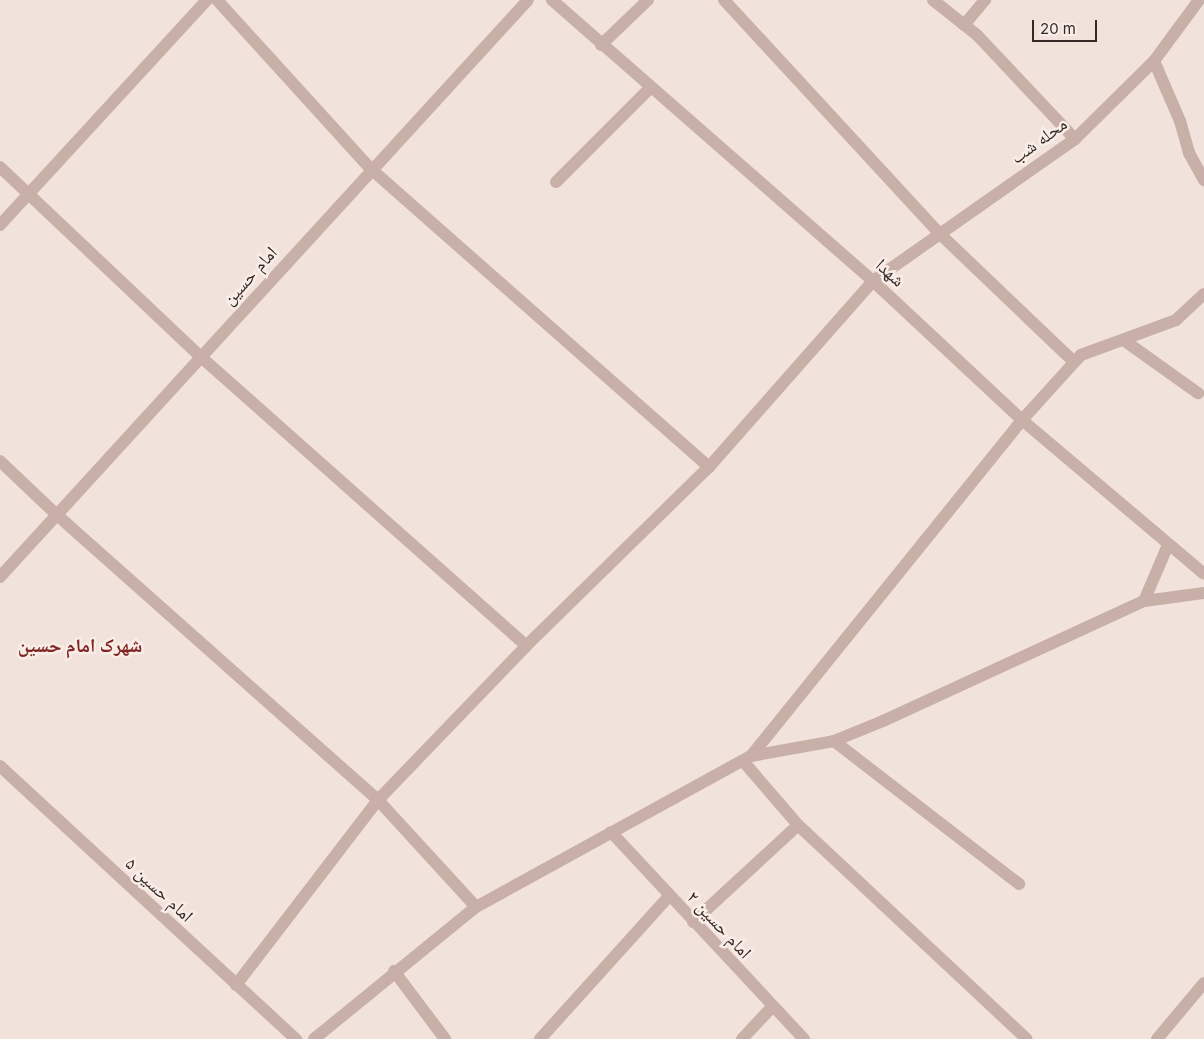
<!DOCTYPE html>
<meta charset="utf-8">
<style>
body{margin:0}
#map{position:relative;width:1204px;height:1039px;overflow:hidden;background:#f1e2db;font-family:Inter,"Noto Naskh Arabic",sans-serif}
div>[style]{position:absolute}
.minor>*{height:12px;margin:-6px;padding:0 6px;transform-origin:6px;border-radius:6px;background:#c8afa7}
span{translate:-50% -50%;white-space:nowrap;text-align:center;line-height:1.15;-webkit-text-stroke:5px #f9ede7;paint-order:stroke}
.street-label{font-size:18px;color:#352928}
.neighbourhood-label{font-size:19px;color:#812523;font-weight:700}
.scale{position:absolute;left:1032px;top:20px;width:65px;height:22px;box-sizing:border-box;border:2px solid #352928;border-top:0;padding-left:6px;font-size:15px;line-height:18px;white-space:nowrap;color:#352928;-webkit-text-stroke:4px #f9ede7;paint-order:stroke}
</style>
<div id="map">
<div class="minor">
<i style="left:217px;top:0;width:229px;rotate:47.7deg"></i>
<i style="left:371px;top:169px;width:451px;rotate:41.4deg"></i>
<i style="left:552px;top:0;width:427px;rotate:41.2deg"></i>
<i style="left:873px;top:281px;width:204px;rotate:43deg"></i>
<i style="left:1022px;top:420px;width:238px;rotate:40.2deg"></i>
<i style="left:724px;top:0;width:317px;rotate:47.3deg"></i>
<i style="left:939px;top:233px;width:187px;rotate:43.7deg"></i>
<i style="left:933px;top:0;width:56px;rotate:38.5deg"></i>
<i style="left:977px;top:35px;width:143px;rotate:46.7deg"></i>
<i style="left:964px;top:25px;width:33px;rotate:-50deg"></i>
<i style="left:601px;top:45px;width:65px;rotate:-43.8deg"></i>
<i style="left:1154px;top:61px;width:65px;rotate:66.6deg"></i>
<i style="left:1180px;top:121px;width:33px;rotate:74deg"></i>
<i style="left:1189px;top:153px;width:31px;rotate:61deg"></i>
<i style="left:0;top:167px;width:277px;rotate:43.4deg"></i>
<i style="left:201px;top:357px;width:435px;rotate:41.6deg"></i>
<i style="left:556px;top:182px;width:133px;rotate:-45deg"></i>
<i style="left:0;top:225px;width:306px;rotate:-47.4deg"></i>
<i style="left:1125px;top:341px;width:90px;rotate:35.5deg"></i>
<i style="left:0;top:461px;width:79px;rotate:43.5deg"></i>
<i style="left:57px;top:515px;width:429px;rotate:41.6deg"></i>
<i style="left:378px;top:800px;width:145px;rotate:47.5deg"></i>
<i style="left:0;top:577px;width:782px;rotate:-47.54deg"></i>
<i style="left:1144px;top:601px;width:61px;rotate:-66.8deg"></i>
<i style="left:834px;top:741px;width:234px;rotate:37.7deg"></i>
<i style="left:751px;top:756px;width:432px;rotate:-51.1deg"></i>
<i style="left:1022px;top:420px;width:88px;rotate:-47.8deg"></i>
<i style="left:1081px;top:355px;width:101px;rotate:-20.2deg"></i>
<i style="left:1176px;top:320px;width:38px;rotate:-43deg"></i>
<i style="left:743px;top:761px;width:84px;rotate:49.3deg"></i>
<i style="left:798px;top:825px;width:313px;rotate:43.1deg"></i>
<i style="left:0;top:766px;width:403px;rotate:42.7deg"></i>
<i style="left:611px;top:832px;width:283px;rotate:47deg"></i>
<i style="left:693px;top:922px;width:143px;rotate:-42.7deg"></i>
<i style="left:394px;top:971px;width:85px;rotate:53.1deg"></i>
<i style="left:236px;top:985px;width:233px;rotate:-52.5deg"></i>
<i style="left:378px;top:800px;width:214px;rotate:-46.1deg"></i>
<i style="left:526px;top:646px;width:256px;rotate:-44.4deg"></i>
<i style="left:709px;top:467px;width:248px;rotate:-48.6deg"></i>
<i style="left:873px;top:281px;width:247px;rotate:-35.1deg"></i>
<i style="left:1075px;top:139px;width:111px;rotate:-44.6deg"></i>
<i style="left:1154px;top:61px;width:76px;rotate:-53.6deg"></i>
<i style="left:314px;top:1039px;width:209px;rotate:-39.2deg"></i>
<i style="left:476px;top:907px;width:314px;rotate:-28.8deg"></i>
<i style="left:751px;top:756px;width:84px;rotate:-10.2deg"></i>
<i style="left:834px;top:741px;width:53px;rotate:-22.2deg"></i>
<i style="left:883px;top:721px;width:287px;rotate:-24.7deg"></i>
<i style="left:1144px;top:601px;width:61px;rotate:-7.6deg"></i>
<i style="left:540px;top:1039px;width:193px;rotate:-47.9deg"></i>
<i style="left:742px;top:1039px;width:44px;rotate:-46.8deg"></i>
<i style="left:1157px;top:1039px;width:73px;rotate:-50deg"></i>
</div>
<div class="street-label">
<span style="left:1039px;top:141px;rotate:-36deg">محله شب</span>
<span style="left:890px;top:273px;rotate:42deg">شهدا</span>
<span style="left:250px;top:276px;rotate:-48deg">امام حسین</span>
<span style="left:159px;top:890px;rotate:43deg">امام حسین ۵</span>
<span style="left:719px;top:925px;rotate:47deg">امام حسین ۲</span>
</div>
<div class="neighbourhood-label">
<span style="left:80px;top:646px">شهرک امام حسین</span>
</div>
<div class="scale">20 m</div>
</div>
